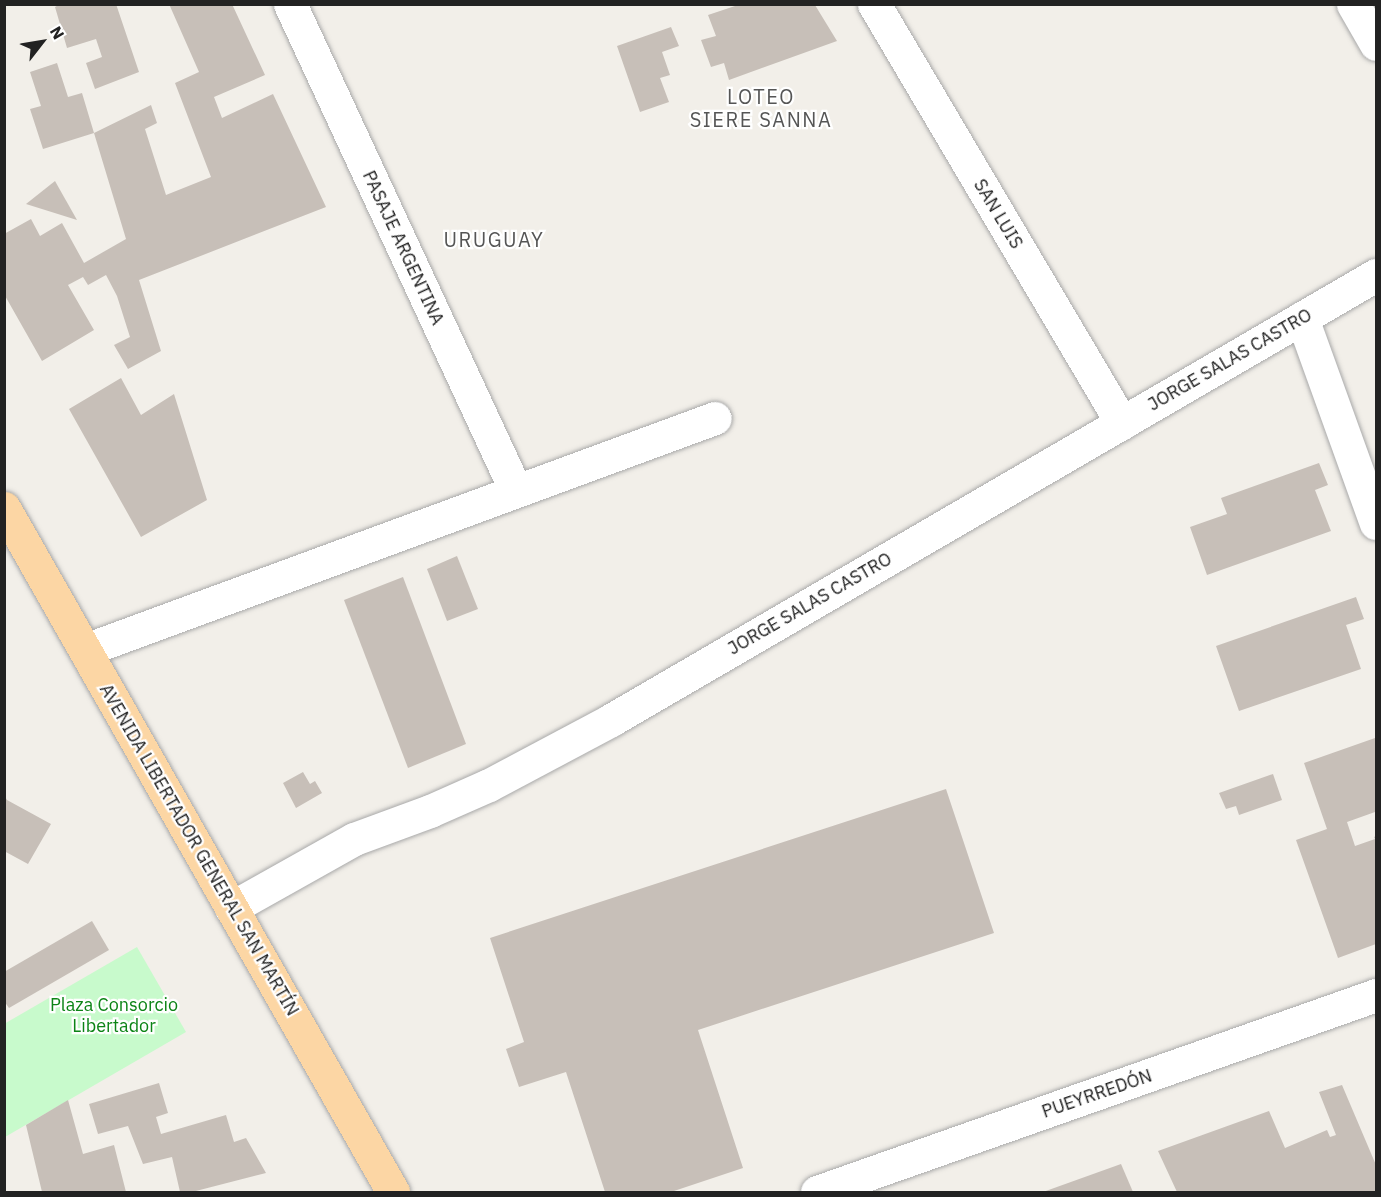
<!DOCTYPE html>
<meta charset="utf-8">
<style>
body{margin:0}
#map{position:relative;width:1381px;height:1197px;overflow:hidden;background:#f2efe9;font-family:"IBM Plex Sans",sans-serif}
div>[style]{position:absolute}
.park>*{inset:0;background:#c8facc}
.building>*{inset:0;background:#c7bfb8}
.roads{filter:drop-shadow(0 0 2px #a9a9a9) drop-shadow(0 0 2px #a9a9a9)}
.minor>*{height:33px;margin:-16.5px;padding:0 16.5px;transform-origin:16.5px;border-radius:16.5px;background:#fff}
.primary>*{height:33px;margin:-16.5px;padding:0 16.5px;transform-origin:16.5px;border-radius:16.5px;background:#fcd6a4}
span{translate:-50% -50%;white-space:nowrap;text-align:center;line-height:1.15;-webkit-text-stroke:4.5px #fff;paint-order:stroke}
.street-label{font-size:18px;color:#222}
.park-label{font-size:18px;color:#0c8416}
.neighbourhood-label{font-size:20px;color:#555;letter-spacing:1.5px}
.frame{position:absolute;inset:0;border:6px solid #222;pointer-events:none}
.north{position:absolute;left:12px;top:12px;width:60px;height:60px;-webkit-text-stroke:4px #fff;paint-order:stroke;rotate:59deg;font-size:16px;font-weight:700;line-height:24px;text-align:center;color:#222}
.north::after{content:'';display:block;margin:auto;width:21px;height:27px;background:#222;clip-path:polygon(50% 0,100% 100%,50% 72%,0 100%)}
</style>
<div id="map">
<div class="park">
<i style="clip-path:polygon(137px 947px,186px 1032px,5px 1137px,4px 1024px)"></i>
</div>
<div class="building">
<i style="clip-path:polygon(60px 4px,116px 4px,139px 72px,95px 89px,86px 63px,102px 57px,96px 39px,67px 48px,55px 7px)"></i>
<i style="clip-path:polygon(169px 4px,232px 4px,265px 75px,214px 97px,222px 118px,273px 94px,326px 207px,139px 280px,161px 351px,128px 369px,114px 345px,130px 337px,117px 296px,106px 275px,88px 285px,83px 277px,68px 285px,94px 330px,42px 361px,4px 294px,4px 234px,31px 219px,40px 236px,62px 223px,84px 263px,126px 239px,94px 133px,151px 105px,157px 123px,145px 129px,166px 195px,211px 177px,175px 83px,199px 72px)"></i>
<i style="clip-path:polygon(738px 5px,815px 5px,837px 41px,729px 80px,724px 63px,711px 67px,701px 40px,716px 36px,708px 15px)"></i>
<i style="clip-path:polygon(671px 27px,679px 46px,662px 52px,670px 75px,660px 78px,669px 102px,640px 112px,617px 46px)"></i>
<i style="clip-path:polygon(57px 63px,68px 97px,82px 93px,94px 133px,43px 149px,30px 109px,41px 106px,30px 72px)"></i>
<i style="clip-path:polygon(55px 181px,77px 220px,26px 204px)"></i>
<i style="clip-path:polygon(121px 378px,141px 415px,174px 394px,207px 500px,141px 537px,69px 409px)"></i>
<i style="clip-path:polygon(1319px 463px,1328px 485px,1315px 490px,1331px 531px,1207px 575px,1190px 527px,1227px 514px,1221px 498px)"></i>
<i style="clip-path:polygon(457px 556px,478px 609px,447px 621px,427px 569px)"></i>
<i style="clip-path:polygon(403px 577px,466px 744px,408px 768px,344px 600px)"></i>
<i style="clip-path:polygon(1356px 597px,1364px 619px,1346px 625px,1361px 669px,1239px 711px,1216px 646px)"></i>
<i style="clip-path:polygon(1375px 738px,1376px 815px,1375px 812px,1347px 822px,1355px 846px,1375px 839px,1374px 837px,1376px 836px,1376px 944px,1338px 958px,1296px 840px,1327px 829px,1304px 763px)"></i>
<i style="clip-path:polygon(303px 772px,310px 784px,315px 781px,322px 793px,296px 808px,283px 783px)"></i>
<i style="clip-path:polygon(1273px 774px,1282px 800px,1239px 815px,1236px 806px,1226px 809px,1219px 793px)"></i>
<i style="clip-path:polygon(946px 789px,994px 933px,698px 1030px,743px 1168px,671px 1192px,605px 1192px,566px 1072px,519px 1087px,506px 1049px,524px 1042px,490px 938px)"></i>
<i style="clip-path:polygon(4px 795px,7px 800px,51px 824px,28px 864px,4px 851px)"></i>
<i style="clip-path:polygon(92px 921px,109px 950px,9px 1008px,4px 1001px,4px 972px)"></i>
<i style="clip-path:polygon(159px 1083px,168px 1113px,156px 1117px,161px 1134px,226px 1115px,234px 1142px,246px 1138px,266px 1173px,192px 1192px,180px 1192px,172px 1157px,143px 1164px,128px 1126px,98px 1134px,89px 1104px)"></i>
<i style="clip-path:polygon(1342px 1085px,1376px 1165px,1376px 1192px,1177px 1192px,1158px 1151px,1269px 1111px,1285px 1148px,1327px 1130px,1330px 1137px,1336px 1135px,1319px 1092px)"></i>
<i style="clip-path:polygon(68px 1100px,83px 1154px,114px 1145px,126px 1192px,42px 1192px,26px 1125px)"></i>
<i style="clip-path:polygon(1121px 1164px,1133px 1192px,1043px 1192px)"></i>
</div>
<div class="roads">
<div class="minor">
<i style="left:290px;top:4px;width:537px;rotate:65.11deg"></i>
<i style="left:874px;top:4px;width:487px;rotate:59.4deg"></i>
<i style="left:1353px;top:4px;width:46px;rotate:60.1deg"></i>
<i style="left:1302px;top:318px;width:218px;rotate:70.2deg"></i>
<i style="left:85px;top:650px;width:671px;rotate:-20.22deg"></i>
<i style="left:231px;top:908px;width:141px;rotate:-29.3deg"></i>
<i style="left:354px;top:839px;width:81px;rotate:-20.2deg"></i>
<i style="left:430px;top:811px;width:64px;rotate:-23.8deg"></i>
<i style="left:489px;top:785px;width:138px;rotate:-28deg"></i>
<i style="left:611px;top:720px;width:885px;rotate:-30.19deg"></i>
<i style="left:817px;top:1192px;width:593px;rotate:-19.41deg"></i>
</div>
<div class="primary">
<i style="left:4px;top:508px;width:787px;rotate:60.37deg"></i>
</div>
</div>
<div class="street-label">
<span style="left:998px;top:214px;rotate:59deg">SAN LUIS</span>
<span style="left:403px;top:248px;rotate:65deg">PASAJE ARGENTINA</span>
<span style="left:1230px;top:360px;rotate:-30deg">JORGE SALAS CASTRO</span>
<span style="left:810px;top:604px;rotate:-30deg">JORGE SALAS CASTRO</span>
<span style="left:199px;top:850px;rotate:60deg">AVENIDA LIBERTADOR GENERAL SAN MARTÍN</span>
<span style="left:1097px;top:1094px;rotate:-19deg">PUEYRREDÓN</span>
</div>
<div class="park-label">
<span style="left:114px;top:1016px">Plaza Consorcio<br>Libertador</span>
</div>
<div class="neighbourhood-label">
<span style="left:761px;top:108px">LOTEO<br>SIERE SANNA</span>
<span style="left:494px;top:239px">URUGUAY</span>
</div>
<div class="frame"></div>
<div class="north">N</div>
</div>
